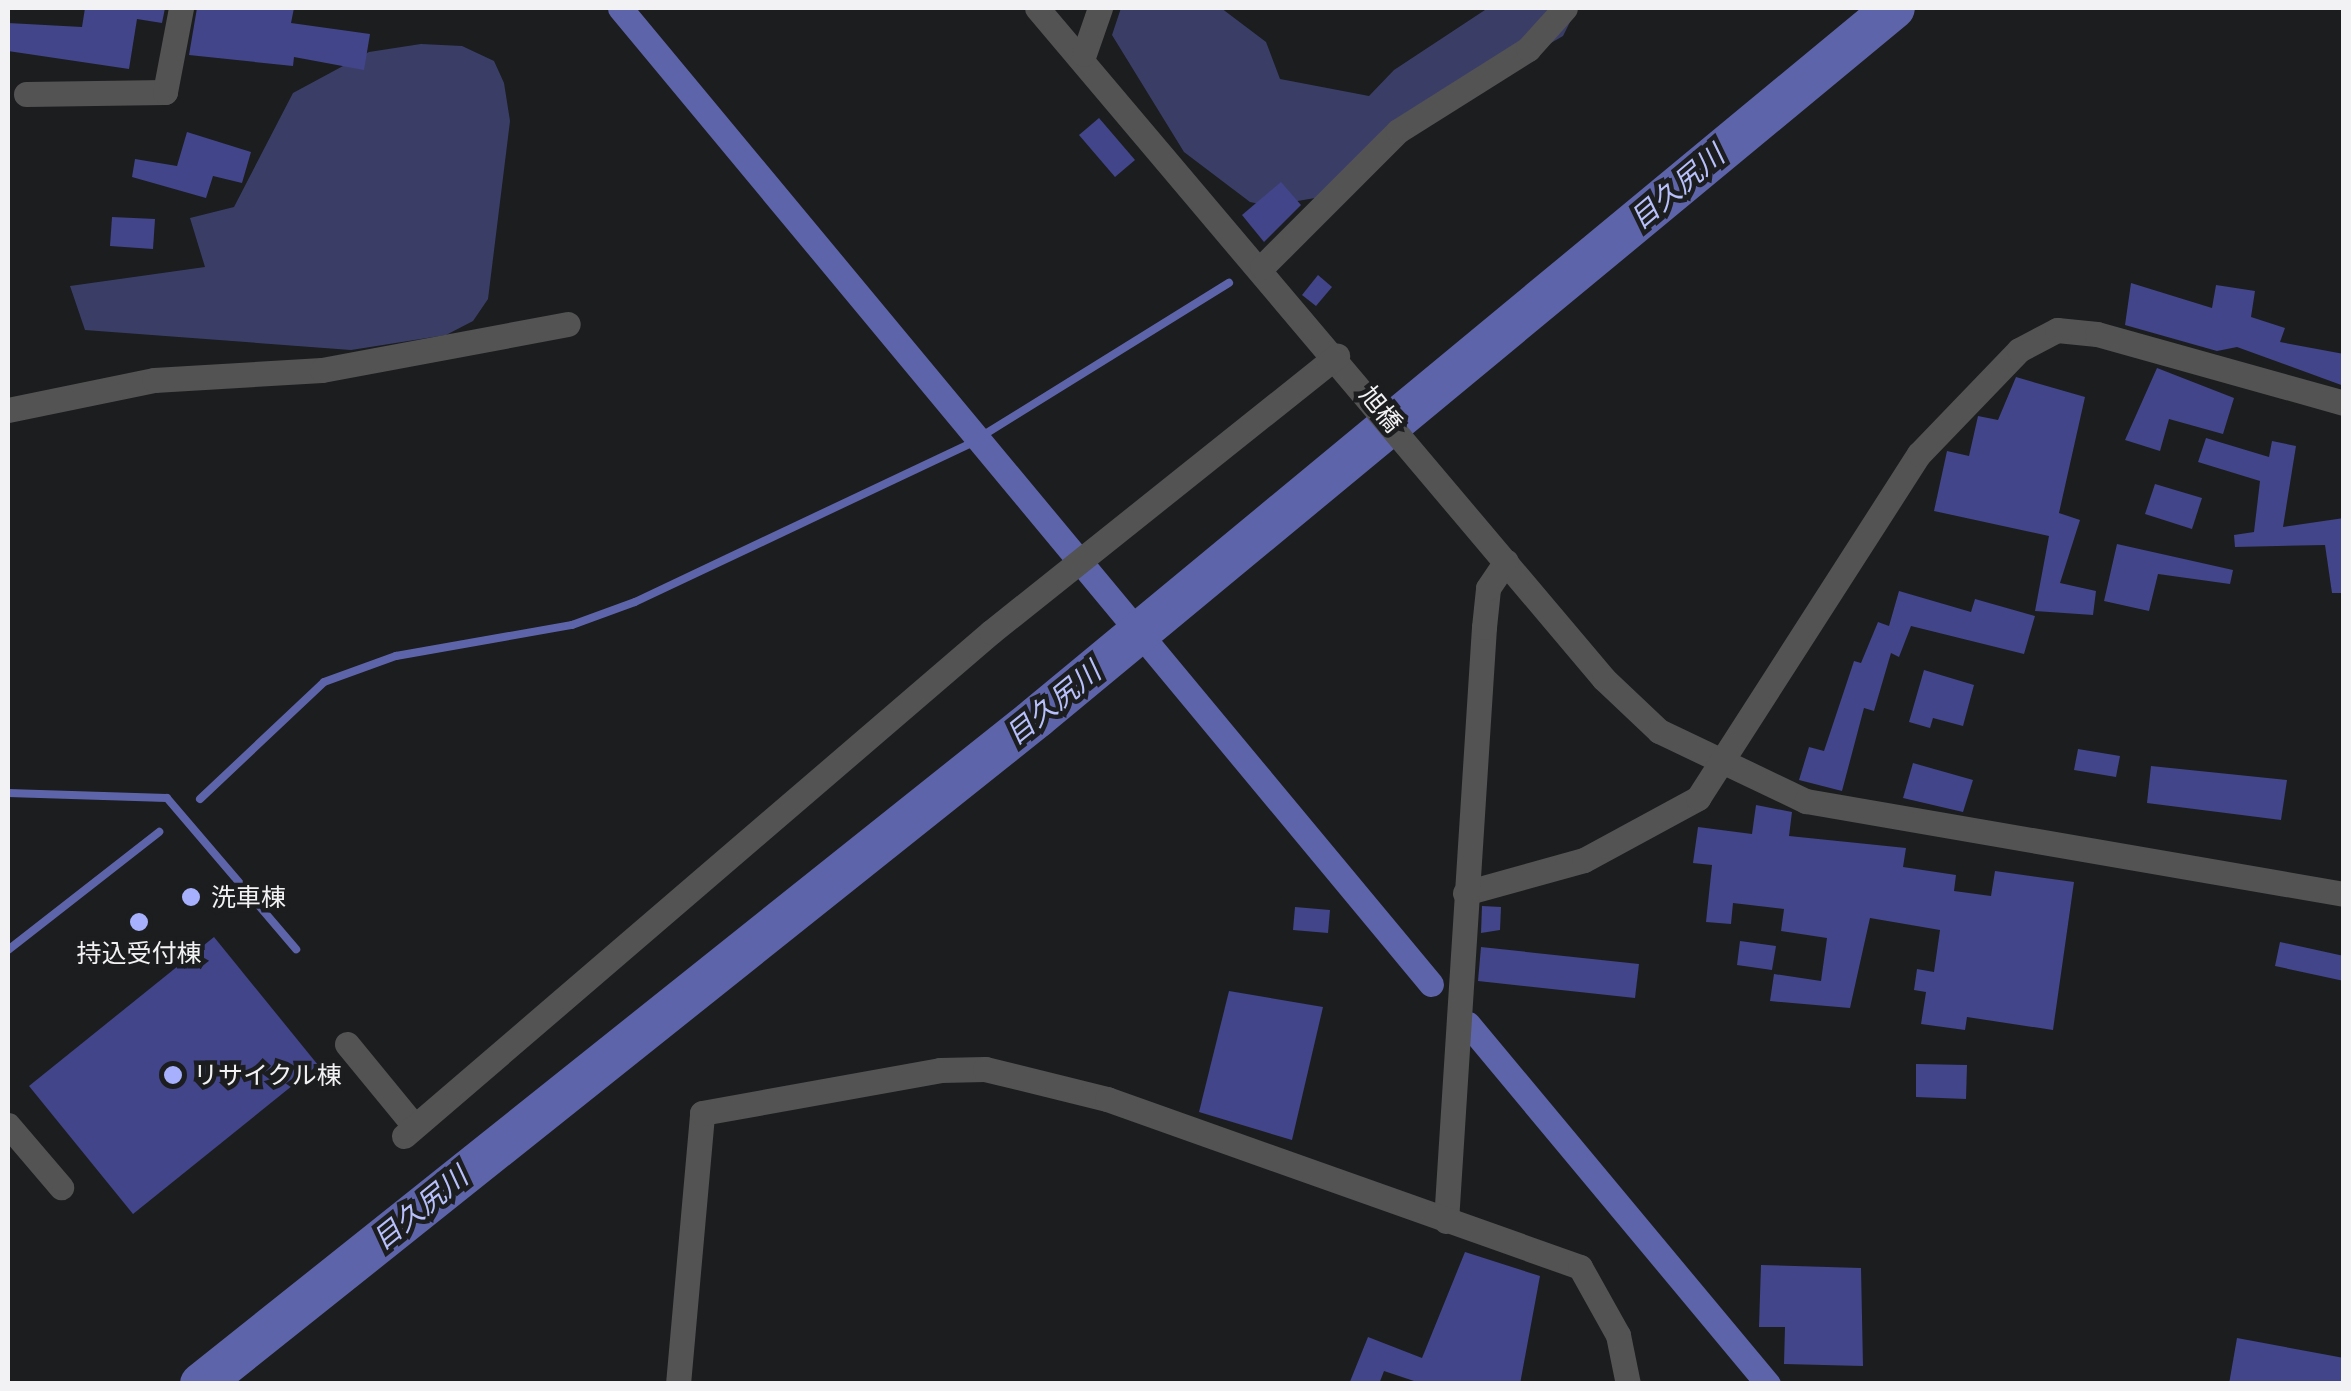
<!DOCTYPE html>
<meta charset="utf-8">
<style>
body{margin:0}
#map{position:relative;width:2351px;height:1391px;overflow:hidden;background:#1c1d1f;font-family:Lora,"Noto Sans JP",serif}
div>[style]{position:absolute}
.green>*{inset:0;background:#3a3e67}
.stream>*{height:8px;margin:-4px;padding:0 4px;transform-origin:4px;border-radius:4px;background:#5e64aa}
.canal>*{height:25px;margin:-12.5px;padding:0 12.5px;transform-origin:12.5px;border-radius:12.5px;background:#5e64aa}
.river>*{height:42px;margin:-21px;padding:0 21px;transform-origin:21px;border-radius:21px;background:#5e64aa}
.building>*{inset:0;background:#424589}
.minor>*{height:25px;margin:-12.5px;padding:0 12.5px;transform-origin:12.5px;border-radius:12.5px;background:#535354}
.dots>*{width:28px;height:28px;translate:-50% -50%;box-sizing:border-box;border:5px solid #1c1d1f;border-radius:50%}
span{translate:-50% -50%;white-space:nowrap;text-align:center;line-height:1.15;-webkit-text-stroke:9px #1c1d1f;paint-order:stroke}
.street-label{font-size:25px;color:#f2f2f4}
.poi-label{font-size:25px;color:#f2f2f4}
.left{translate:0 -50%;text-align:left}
.water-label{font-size:28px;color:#b8c0fc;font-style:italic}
.frame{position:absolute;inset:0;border:10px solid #f2f2f4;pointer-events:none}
</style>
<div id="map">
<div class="green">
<i style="clip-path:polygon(1121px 8px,1221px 8px,1266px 42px,1280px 79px,1369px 96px,1394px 70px,1488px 8px,1577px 8px,1563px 36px,1436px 109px,1315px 198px,1269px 206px,1250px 202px,1184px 152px,1112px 35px)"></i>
<i style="clip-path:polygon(421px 44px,462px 46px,494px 61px,504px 83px,510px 121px,488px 299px,473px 321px,446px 335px,351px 350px,85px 330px,70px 286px,205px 267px,190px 218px,234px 207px,293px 93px,369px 52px)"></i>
</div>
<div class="stream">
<i style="left:8px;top:793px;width:159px;rotate:1.8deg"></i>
<i style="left:167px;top:798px;width:199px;rotate:49.5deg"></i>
<i style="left:200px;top:799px;width:170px;rotate:-43.3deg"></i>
<i style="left:324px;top:682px;width:77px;rotate:-19.9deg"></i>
<i style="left:396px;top:656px;width:179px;rotate:-10deg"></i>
<i style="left:572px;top:625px;width:67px;rotate:-20.1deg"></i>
<i style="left:635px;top:602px;width:369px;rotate:-25.3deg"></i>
<i style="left:969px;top:444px;width:306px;rotate:-31.8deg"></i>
<i style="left:8px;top:950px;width:192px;rotate:-38deg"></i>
</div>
<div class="canal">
<i style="left:620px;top:8px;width:1269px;rotate:50.28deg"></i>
<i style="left:1468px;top:1024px;width:469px;rotate:50.2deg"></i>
</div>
<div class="river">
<i style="left:201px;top:1384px;width:1069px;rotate:-38.58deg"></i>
<i style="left:1037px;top:717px;width:1112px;rotate:-39.6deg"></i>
</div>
<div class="building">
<i style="clip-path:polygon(85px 8px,165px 8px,162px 23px,137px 19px,129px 69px,8px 51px,8px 23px,82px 27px)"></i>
<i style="clip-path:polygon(197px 8px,294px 8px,291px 23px,370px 34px,364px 70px,294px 57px,293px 66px,189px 55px)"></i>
<i style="clip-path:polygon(1099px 118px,1135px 160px,1115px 177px,1079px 135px)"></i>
<i style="clip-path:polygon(187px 132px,251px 152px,242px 183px,213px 176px,206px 198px,132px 177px,135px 159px,177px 166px)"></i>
<i style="clip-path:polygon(1281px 182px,1301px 205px,1264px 242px,1242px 215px)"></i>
<i style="clip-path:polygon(112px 217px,155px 219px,153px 249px,110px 246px)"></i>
<i style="clip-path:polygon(1318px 275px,1332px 287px,1316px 306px,1302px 295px)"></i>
<i style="clip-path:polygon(2131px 283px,2212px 308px,2216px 285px,2255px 291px,2251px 317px,2285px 328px,2280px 342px,2344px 354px,2344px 386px,2237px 347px,2217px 351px,2125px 325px)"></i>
<i style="clip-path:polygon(2157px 368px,2234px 398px,2223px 434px,2169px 419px,2160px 451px,2125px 440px)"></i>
<i style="clip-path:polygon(2016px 377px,2085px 397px,2059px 513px,2080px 520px,2060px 583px,2096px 591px,2093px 615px,2035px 611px,2049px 536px,1934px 511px,1947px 451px,1969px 456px,1978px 416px,1998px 420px)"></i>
<i style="clip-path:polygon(2206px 438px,2269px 457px,2272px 441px,2296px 446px,2283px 527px,2344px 518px,2344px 593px,2332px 593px,2325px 545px,2235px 547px,2234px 535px,2254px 532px,2260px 481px,2198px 462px)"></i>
<i style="clip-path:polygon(2155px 484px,2202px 498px,2192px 529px,2145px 514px)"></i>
<i style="clip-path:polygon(2117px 544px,2233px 570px,2230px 584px,2158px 574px,2149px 611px,2104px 601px)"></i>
<i style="clip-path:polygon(1899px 591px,1971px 612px,1975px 599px,2035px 616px,2024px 654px,1911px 626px,1899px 657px,1891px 653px,1874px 711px,1864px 708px,1842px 791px,1799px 780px,1809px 747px,1824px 751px,1854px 661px,1861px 663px,1878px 622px,1889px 626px)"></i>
<i style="clip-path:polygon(1924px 670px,1974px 685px,1963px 726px,1933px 718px,1930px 728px,1909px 722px)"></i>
<i style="clip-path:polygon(2078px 749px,2120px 756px,2116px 777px,2074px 770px)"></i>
<i style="clip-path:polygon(1913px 763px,1973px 780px,1963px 812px,1903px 798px)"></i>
<i style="clip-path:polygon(2151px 766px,2287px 780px,2281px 820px,2147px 803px)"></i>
<i style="clip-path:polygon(1756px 805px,1792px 812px,1789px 836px,1906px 848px,1903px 867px,1956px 875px,1954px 891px,1991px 896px,1995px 871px,2074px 882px,2053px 1030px,1967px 1017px,1965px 1030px,1921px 1024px,1926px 992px,1914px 990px,1917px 969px,1934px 972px,1940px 930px,1870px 918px,1850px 1008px,1770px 1001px,1774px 974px,1821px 981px,1827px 938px,1781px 931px,1784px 909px,1733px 903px,1731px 924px,1706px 922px,1712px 865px,1693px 863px,1698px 827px,1752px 834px)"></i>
<i style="clip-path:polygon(1482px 906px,1501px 907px,1500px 930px,1481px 933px)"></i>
<i style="clip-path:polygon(1295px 907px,1330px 910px,1328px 933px,1293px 930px)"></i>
<i style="clip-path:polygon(214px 937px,318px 1065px,133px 1214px,29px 1086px)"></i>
<i style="clip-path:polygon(1740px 941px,1776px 946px,1772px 970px,1737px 965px)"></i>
<i style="clip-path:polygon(2280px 942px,2344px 956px,2344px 981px,2275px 966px)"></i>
<i style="clip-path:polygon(1481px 947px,1639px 964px,1635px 998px,1478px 981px)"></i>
<i style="clip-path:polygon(1229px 991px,1323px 1007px,1292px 1140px,1199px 1112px)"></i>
<i style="clip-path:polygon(1916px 1064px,1967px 1065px,1966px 1099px,1916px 1097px)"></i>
<i style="clip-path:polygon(1465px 1252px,1540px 1276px,1520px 1384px,1423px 1384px,1384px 1371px,1379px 1384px,1349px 1384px,1368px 1337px,1422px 1358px)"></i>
<i style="clip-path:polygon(1761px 1265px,1861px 1268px,1863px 1366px,1784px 1364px,1785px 1327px,1759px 1327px)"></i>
<i style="clip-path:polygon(2237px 1338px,2344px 1358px,2344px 1384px,2229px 1384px)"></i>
</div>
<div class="minor">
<i style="left:1037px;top:8px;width:878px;rotate:49.8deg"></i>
<i style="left:1604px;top:679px;width:76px;rotate:43.4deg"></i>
<i style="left:1659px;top:731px;width:163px;rotate:25.5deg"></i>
<i style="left:1806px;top:801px;width:546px;rotate:9.81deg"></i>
<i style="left:1084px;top:54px;width:49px;rotate:-70.8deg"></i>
<i style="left:26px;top:94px;width:139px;rotate:-0.8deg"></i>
<i style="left:165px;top:92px;width:86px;rotate:-79.2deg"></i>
<i style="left:1262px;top:267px;width:192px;rotate:-45deg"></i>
<i style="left:1398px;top:131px;width:154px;rotate:-32.2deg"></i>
<i style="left:1528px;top:49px;width:55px;rotate:-47.9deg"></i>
<i style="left:8px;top:410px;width:149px;rotate:-11.6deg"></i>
<i style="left:154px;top:380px;width:168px;rotate:-3.4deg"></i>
<i style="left:322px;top:370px;width:250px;rotate:-10.6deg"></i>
<i style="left:1465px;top:893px;width:123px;rotate:-15.5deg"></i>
<i style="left:1584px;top:860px;width:130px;rotate:-28.5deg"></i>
<i style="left:1698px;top:798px;width:409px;rotate:-57.3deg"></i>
<i style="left:1919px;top:454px;width:144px;rotate:-46.1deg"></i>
<i style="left:2019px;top:350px;width:43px;rotate:-27.8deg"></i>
<i style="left:2057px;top:330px;width:40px;rotate:5.7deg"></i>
<i style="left:2097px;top:334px;width:256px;rotate:15.6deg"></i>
<i style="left:347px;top:1044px;width:102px;rotate:50.6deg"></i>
<i style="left:8px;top:1125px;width:82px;rotate:49.5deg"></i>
<i style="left:404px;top:1136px;width:774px;rotate:-40.65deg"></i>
<i style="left:991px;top:632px;width:443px;rotate:-38.6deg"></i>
<i style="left:1446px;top:1221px;width:595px;rotate:-86.34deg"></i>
<i style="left:1484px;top:627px;width:39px;rotate:-84deg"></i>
<i style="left:1488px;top:588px;width:32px;rotate:-56deg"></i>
<i style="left:678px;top:1384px;width:272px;rotate:-84.9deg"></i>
<i style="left:702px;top:1113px;width:242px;rotate:-10.2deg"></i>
<i style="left:940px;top:1070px;width:45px;rotate:-1.3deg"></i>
<i style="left:985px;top:1069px;width:126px;rotate:13.8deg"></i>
<i style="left:1107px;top:1099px;width:502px;rotate:19.55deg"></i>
<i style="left:1580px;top:1267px;width:78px;rotate:60.8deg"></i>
<i style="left:1618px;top:1335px;width:50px;rotate:78.5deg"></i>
</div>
<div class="dots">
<i style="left:191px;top:897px;background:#a7b0fc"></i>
<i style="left:139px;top:922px;background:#a7b0fc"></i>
<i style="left:173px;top:1075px;background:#a7b0fc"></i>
</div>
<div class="street-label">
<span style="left:1381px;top:409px;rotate:51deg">旭橋</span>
</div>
<div class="poi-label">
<span class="left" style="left:211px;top:897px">洗車棟</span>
<span style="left:139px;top:953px">持込受付棟</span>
<span class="left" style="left:193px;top:1075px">リサイクル棟</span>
</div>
<div class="water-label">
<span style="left:1677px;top:187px;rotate:-40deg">目久尻川</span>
<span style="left:1053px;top:703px;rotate:-39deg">目久尻川</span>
<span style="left:420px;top:1208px;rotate:-39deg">目久尻川</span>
</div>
<div class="frame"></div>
</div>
